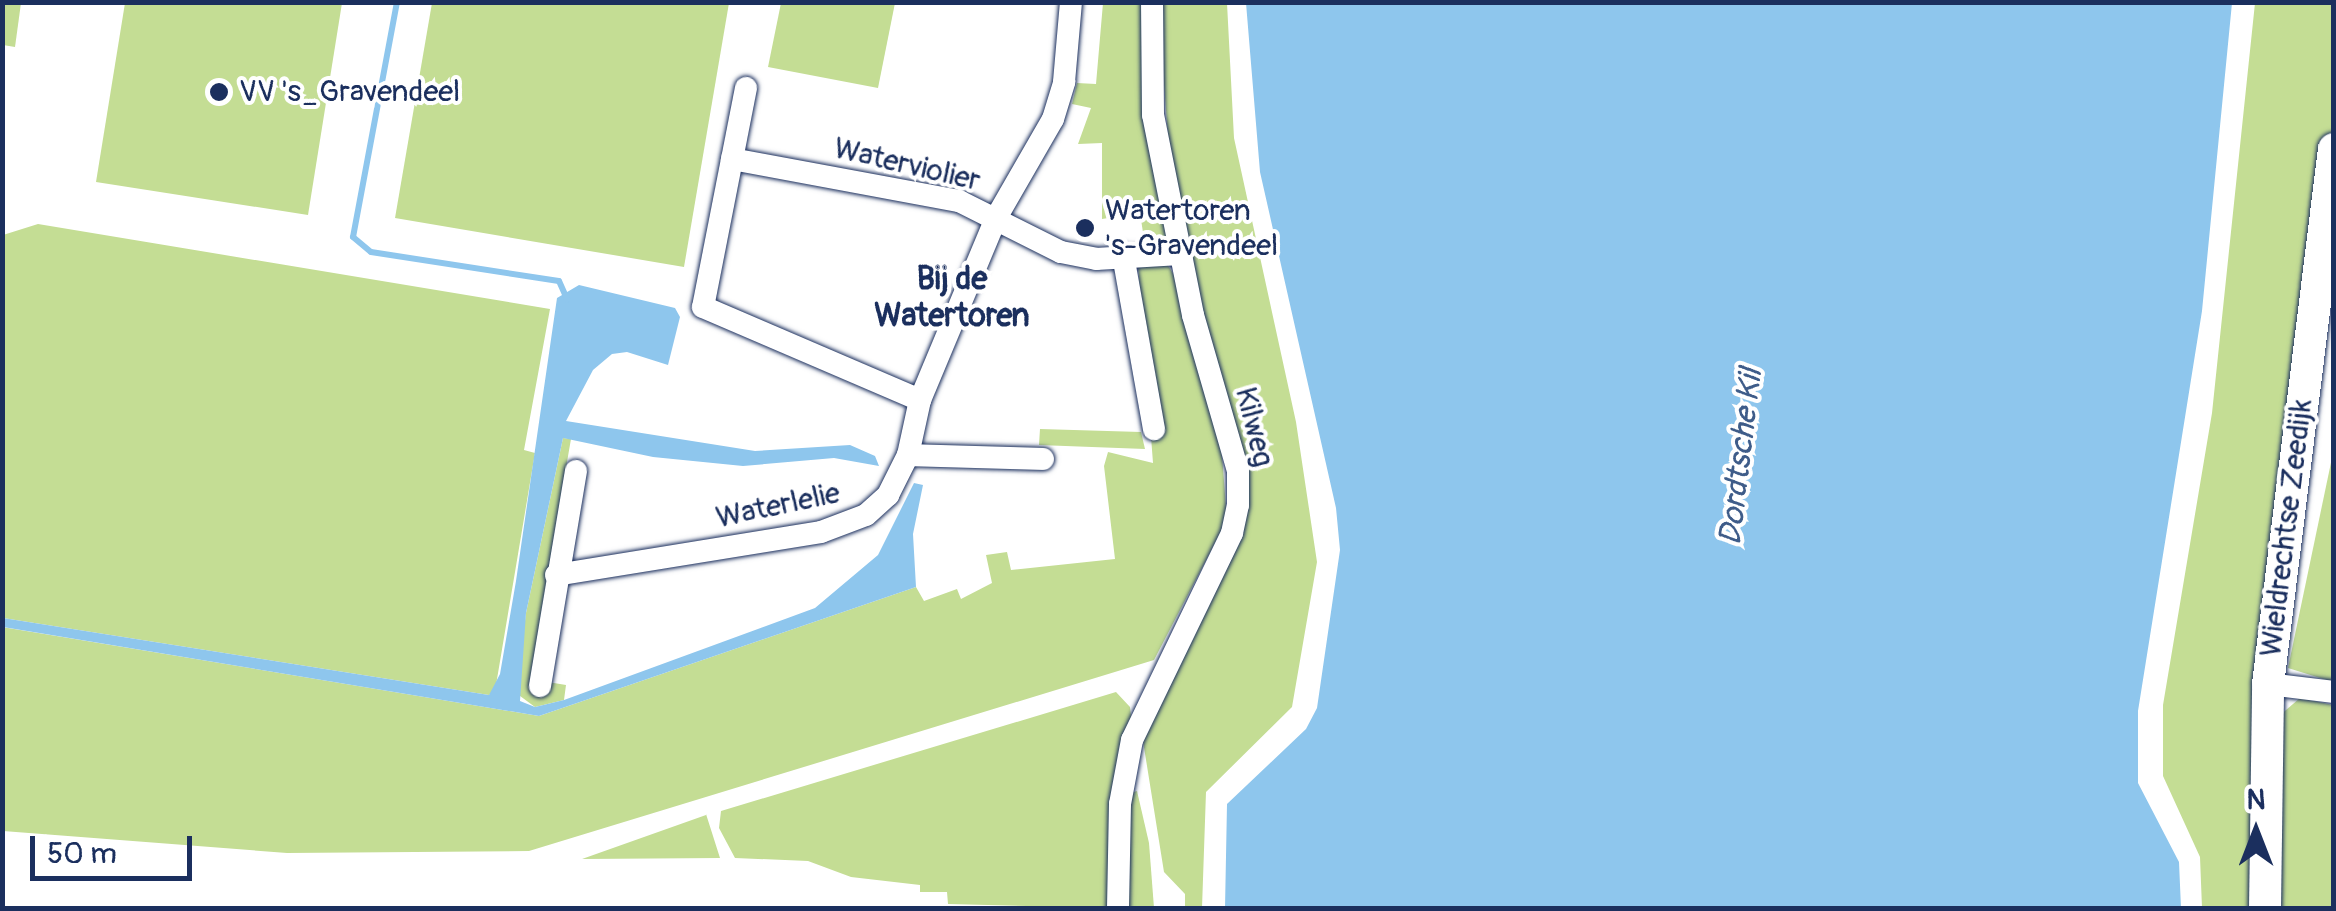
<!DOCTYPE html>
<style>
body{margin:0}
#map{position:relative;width:2336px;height:911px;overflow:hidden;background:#fff;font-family:Pangolin,sans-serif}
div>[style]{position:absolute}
.green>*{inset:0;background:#c4dd94}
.water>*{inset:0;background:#8ec6ed}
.stream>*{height:6px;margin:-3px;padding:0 3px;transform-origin:3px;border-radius:3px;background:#8ec6ed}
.roads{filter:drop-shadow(0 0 2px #1b2f5e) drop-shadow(0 0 2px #1b2f5e)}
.street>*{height:22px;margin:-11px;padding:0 11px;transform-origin:11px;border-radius:11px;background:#fff}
.secondary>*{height:32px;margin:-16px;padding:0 16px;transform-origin:16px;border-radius:16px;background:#fff}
.dots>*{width:28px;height:28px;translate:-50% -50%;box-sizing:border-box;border:5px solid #fff;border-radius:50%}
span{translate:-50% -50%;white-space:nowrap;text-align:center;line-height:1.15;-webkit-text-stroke:8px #fff;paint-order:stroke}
.poi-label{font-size:30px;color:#1b2f5e}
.left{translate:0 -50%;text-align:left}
.street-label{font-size:30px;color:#1b2f5e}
.neighbourhood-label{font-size:32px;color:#1b2f5e;font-weight:700}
.water-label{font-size:32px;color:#3e5c89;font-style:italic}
.frame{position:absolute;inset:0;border:5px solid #1b2f5e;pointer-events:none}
.north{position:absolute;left:2206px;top:781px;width:100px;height:100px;-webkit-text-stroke:8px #fff;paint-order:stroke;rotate:0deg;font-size:28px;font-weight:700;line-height:40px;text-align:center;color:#1b2f5e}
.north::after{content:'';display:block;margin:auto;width:35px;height:45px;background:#1b2f5e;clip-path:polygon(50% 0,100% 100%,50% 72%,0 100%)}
.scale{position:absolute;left:30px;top:836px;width:162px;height:45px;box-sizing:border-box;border:5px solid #1b2f5e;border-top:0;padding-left:12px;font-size:30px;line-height:35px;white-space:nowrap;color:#1b2f5e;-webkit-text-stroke:8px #fff;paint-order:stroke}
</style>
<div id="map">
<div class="green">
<i style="clip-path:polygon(2px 3px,21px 3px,15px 47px,3px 45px)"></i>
<i style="clip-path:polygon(125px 3px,342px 3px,308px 215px,96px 182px)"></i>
<i style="clip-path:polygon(432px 3px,729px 3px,684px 267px,395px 218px)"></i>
<i style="clip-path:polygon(781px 3px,895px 3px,878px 88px,768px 67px)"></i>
<i style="clip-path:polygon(1103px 3px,1143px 3px,1144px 108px,1170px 241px,1144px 239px,1140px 213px,1102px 219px,1102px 143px,1078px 144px,1091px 108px,1072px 104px,1077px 83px,1096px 84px)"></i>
<i style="clip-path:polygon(1158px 3px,1227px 3px,1234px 138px,1296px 422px,1317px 562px,1292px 707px,1206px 792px,1202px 908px,1185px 908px,1185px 894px,1164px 872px,1143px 741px,1240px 533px,1170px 164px)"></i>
<i style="clip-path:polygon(2255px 3px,2333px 3px,2333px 149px,2252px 908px,2202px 908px,2200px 857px,2163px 776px,2163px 705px,2212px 413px)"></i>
<i style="clip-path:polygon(38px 224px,550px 309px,524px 450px,535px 453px,495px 691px,489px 695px,3px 618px,3px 235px)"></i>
<i style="clip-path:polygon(1167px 264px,1176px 278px,1222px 455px,1227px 520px,1154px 660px,529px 851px,287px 853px,3px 831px,2px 627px,539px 716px,916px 587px,924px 601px,957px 589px,961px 599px,992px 583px,986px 555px,1007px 552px,1011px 570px,1115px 559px,1104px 466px,1108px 452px,1153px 463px,1138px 265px)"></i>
<i style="clip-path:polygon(1040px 429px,1141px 432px,1145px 449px,1039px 445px)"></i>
<i style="clip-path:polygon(563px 438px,571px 439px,556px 525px,548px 682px,566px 685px,564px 700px,535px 707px,516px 693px,526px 613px)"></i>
<i style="clip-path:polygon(2333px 453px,2333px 682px,2288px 668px)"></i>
<i style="clip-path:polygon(1116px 692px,1130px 707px,1132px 724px,1115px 908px,948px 904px,947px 892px,920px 892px,920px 885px,851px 877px,808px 861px,735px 858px,719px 828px,721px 811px)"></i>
<i style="clip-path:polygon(2300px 698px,2333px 705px,2333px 908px,2277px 908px,2278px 717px)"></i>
<i style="clip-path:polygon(1137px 791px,1149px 843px,1154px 908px,1128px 908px,1130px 793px)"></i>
<i style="clip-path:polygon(706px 814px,720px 858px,582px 859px,706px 815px)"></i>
</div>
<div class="water">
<i style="clip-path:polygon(1246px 3px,2232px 3px,2202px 311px,2138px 711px,2138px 783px,2179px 862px,2181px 908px,1225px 908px,1227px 804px,1306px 729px,1317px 708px,1340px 550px,1336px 508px,1260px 172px)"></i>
<i style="clip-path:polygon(579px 285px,675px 308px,680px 317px,668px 365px,627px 352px,612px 354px,593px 370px,566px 421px,755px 451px,850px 445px,875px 456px,879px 466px,834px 458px,743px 466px,653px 457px,563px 438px,526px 613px,520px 701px,535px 707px,564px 700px,815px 608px,878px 555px,914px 483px,923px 485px,913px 534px,916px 587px,539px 716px,3px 627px,3px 618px,489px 695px,500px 674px,516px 581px,557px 298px)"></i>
</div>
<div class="stream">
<i style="left:397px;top:2px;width:239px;rotate:100.6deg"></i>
<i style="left:353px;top:237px;width:23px;rotate:40deg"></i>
<i style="left:371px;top:252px;width:190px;rotate:8.8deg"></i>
<i style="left:559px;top:281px;width:20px;rotate:66deg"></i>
</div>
<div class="roads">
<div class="street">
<i style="left:746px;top:88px;width:223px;rotate:101.1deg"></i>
<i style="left:703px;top:307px;width:236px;rotate:23.2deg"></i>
<i style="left:732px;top:159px;width:231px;rotate:10.5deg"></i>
<i style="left:959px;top:201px;width:114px;rotate:26.6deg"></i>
<i style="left:1061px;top:252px;width:36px;rotate:11deg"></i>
<i style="left:1096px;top:259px;width:84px;rotate:-3.4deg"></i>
<i style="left:1123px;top:255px;width:177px;rotate:79.9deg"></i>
<i style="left:908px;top:455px;width:135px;rotate:1.7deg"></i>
<i style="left:556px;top:575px;width:268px;rotate:-9.2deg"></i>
<i style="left:821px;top:532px;width:48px;rotate:-20.7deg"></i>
<i style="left:866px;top:515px;width:30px;rotate:-42deg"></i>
<i style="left:888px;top:495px;width:45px;rotate:-63.4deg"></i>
<i style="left:908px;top:455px;width:56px;rotate:-77.7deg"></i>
<i style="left:920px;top:400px;width:197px;rotate:-67.3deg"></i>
<i style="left:996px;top:218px;width:114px;rotate:-60.1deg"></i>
<i style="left:1053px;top:119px;width:39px;rotate:-73deg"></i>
<i style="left:1064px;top:82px;width:80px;rotate:-85deg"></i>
<i style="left:2268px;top:684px;width:66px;rotate:6.9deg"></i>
<i style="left:540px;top:686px;width:218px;rotate:-80.5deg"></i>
<i style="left:1118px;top:908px;width:104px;rotate:-88.9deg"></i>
<i style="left:1120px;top:804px;width:65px;rotate:-79.4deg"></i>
<i style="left:1132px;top:740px;width:230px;rotate:-64.2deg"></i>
<i style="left:1232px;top:533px;width:29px;rotate:-78deg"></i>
<i style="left:1238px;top:505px;width:34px;rotate:-90deg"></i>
<i style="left:1238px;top:471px;width:162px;rotate:-106.1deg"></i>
<i style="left:1193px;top:315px;width:204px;rotate:-101.3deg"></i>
<i style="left:1153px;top:115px;width:113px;rotate:-90.5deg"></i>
</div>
<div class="secondary">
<i style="left:2265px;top:908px;width:224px;rotate:-89.2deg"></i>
<i style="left:2268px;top:684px;width:539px;rotate:-82.97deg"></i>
</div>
</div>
<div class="dots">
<i style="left:219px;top:92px;background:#1b2f5e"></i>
<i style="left:1085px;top:228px;background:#1b2f5e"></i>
</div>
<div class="poi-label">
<span class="left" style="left:239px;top:92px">VV 's_Gravendeel</span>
<span class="left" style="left:1105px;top:228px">Watertoren<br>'s-Gravendeel</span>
</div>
<div class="street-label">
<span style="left:907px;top:165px;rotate:13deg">Waterviolier</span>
<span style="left:1254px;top:427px;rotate:76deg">Kilweg</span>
<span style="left:778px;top:506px;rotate:-12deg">Waterlelie</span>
<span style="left:2287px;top:528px;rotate:-83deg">Wieldrechtse Zeedijk</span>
</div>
<div class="neighbourhood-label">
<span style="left:952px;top:298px">Bij de<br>Watertoren</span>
</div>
<div class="water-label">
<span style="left:1741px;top:457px;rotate:-83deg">Dordtsche Kil</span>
</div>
<div class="frame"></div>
<div class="north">N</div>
<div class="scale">50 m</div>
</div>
